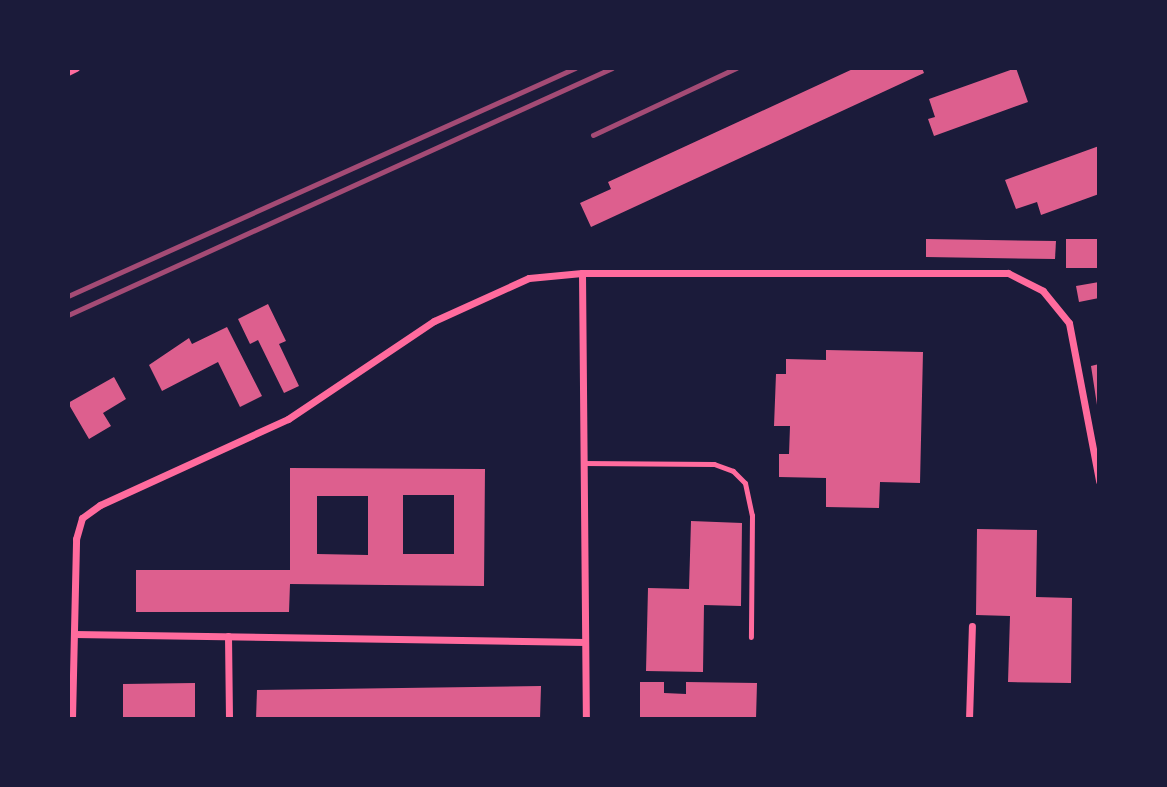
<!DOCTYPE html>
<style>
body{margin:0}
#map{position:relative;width:1167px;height:787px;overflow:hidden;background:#1b1b3a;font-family:"IBM Plex Sans",sans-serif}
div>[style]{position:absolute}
.building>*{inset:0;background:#dd5f8e}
.service>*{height:5px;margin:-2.5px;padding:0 2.5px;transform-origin:2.5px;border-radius:2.5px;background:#ff6b9d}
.minor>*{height:7px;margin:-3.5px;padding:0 3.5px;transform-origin:3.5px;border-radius:3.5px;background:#ff6b9d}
.rail>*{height:5px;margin:-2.5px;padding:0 2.5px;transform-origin:2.5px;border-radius:2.5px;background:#a44b75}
span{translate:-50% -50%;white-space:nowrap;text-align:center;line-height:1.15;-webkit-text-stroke:5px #1b1b3a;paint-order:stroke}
.frame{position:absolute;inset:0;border:70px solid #1b1b3a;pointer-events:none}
</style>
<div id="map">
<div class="building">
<i style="clip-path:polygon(855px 68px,922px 68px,924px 73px,591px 227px,580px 203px,611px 189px,608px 182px)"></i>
<i style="clip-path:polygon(1016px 68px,1028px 102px,934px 136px,928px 119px,935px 117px,929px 99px)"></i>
<i style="clip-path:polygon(1099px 146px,1099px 194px,1041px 215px,1037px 202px,1016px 209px,1005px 180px)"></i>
<i style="clip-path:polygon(926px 239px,1056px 241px,1055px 259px,926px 257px)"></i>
<i style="clip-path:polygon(1066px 239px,1099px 239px,1099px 268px,1066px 268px)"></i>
<i style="clip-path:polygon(1099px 282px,1099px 298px,1079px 302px,1076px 286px)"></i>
<i style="clip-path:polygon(268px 304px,286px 341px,279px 344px,299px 386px,284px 393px,258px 340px,250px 344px,238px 319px)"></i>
<i style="clip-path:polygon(227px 327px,262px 396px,240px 407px,218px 362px,162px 391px,149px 365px,189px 338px,192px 344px)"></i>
<i style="clip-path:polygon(826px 350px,923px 352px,920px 483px,880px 482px,879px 508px,826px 507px,826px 478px,779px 477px,779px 454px,789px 454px,790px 426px,774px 426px,776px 374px,786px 374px,786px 359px,826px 360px)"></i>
<i style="clip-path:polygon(1099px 364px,1099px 404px,1097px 405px,1091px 366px)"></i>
<i style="clip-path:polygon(114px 377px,126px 399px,103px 413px,111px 426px,89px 439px,68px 403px)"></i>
<i style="clip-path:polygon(evenodd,290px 468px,485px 469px,484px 586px,290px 584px,289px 612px,136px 612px,136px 570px,290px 570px,290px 468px,403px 495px,454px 495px,454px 554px,403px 554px,403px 495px,290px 468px,317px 496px,368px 496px,368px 555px,317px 554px,317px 496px)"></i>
<i style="clip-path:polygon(691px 521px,742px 523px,741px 606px,704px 605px,703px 672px,646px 671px,648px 588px,689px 589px)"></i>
<i style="clip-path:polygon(977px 529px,1037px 530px,1036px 597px,1072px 598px,1071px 683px,1008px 682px,1010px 616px,976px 615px)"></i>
<i style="clip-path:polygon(640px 682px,664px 682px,664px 693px,686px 694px,686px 682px,757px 683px,756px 719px,640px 719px)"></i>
<i style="clip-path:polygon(195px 683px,195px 719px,123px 719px,123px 684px)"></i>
<i style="clip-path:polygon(541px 686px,540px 719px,256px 719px,257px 690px)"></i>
</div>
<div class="service">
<i style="left:583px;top:463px;width:131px;rotate:0.4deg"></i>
<i style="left:714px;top:464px;width:20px;rotate:20deg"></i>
<i style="left:733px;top:471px;width:17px;rotate:45deg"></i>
<i style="left:745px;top:483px;width:33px;rotate:78deg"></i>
<i style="left:752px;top:515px;width:122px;rotate:90.5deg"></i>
</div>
<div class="minor">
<i style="left:68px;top:72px;width:9px;rotate:-27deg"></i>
<i style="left:582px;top:273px;width:446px;rotate:89.5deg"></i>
<i style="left:74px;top:634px;width:511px;rotate:0.9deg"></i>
<i style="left:228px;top:636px;width:83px;rotate:89.3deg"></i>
<i style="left:72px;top:719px;width:180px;rotate:-88.7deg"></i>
<i style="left:76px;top:539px;width:22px;rotate:-74deg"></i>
<i style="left:82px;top:518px;width:22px;rotate:-36deg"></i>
<i style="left:100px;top:505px;width:207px;rotate:-24.6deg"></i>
<i style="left:288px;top:419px;width:176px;rotate:-33.9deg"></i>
<i style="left:434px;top:321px;width:104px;rotate:-24.4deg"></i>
<i style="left:529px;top:278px;width:53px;rotate:-5.4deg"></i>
<i style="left:582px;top:273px;width:426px"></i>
<i style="left:1008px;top:273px;width:39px;rotate:27deg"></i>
<i style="left:1043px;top:291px;width:41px;rotate:50.9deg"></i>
<i style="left:1069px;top:323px;width:161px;rotate:79.2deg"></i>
<i style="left:969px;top:719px;width:93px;rotate:-88.2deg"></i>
</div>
<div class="rail">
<i style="left:593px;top:135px;width:158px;rotate:-25.1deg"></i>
<i style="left:68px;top:296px;width:556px;rotate:-24.21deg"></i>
<i style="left:68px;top:315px;width:597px;rotate:-24.42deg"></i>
</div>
<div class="frame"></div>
</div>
